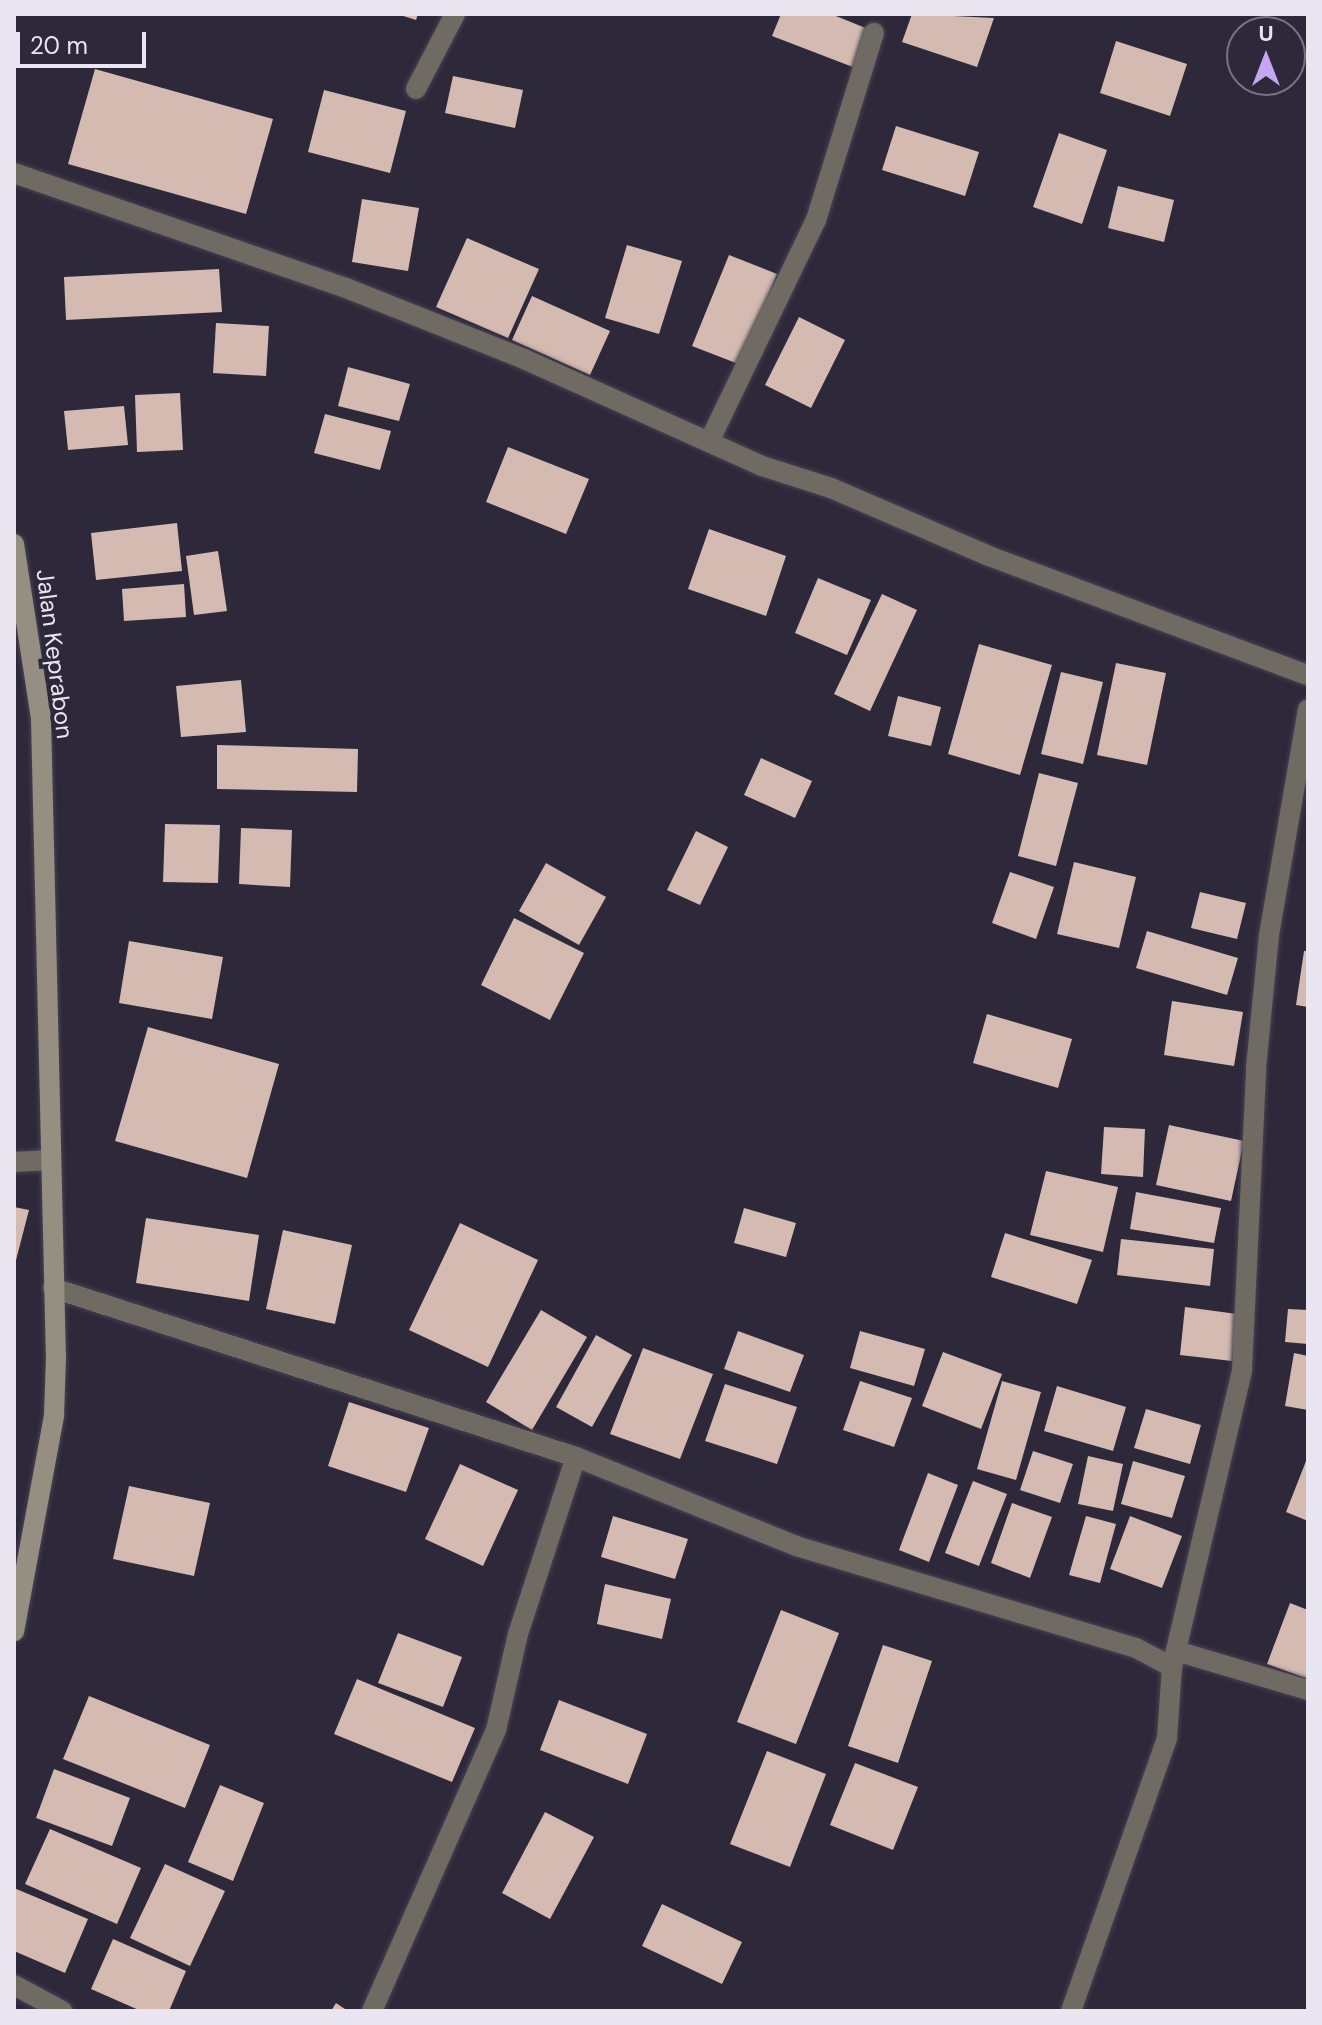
<!DOCTYPE html>
<style>
body{margin:0}
#map{position:relative;width:1322px;height:2025px;overflow:hidden;background:#2d283a;font-family:"DM Sans",sans-serif}
div>[style]{position:absolute}
.building>*{inset:0;background:#d4bab1}
.roads{filter:drop-shadow(0 0 2px #474354) drop-shadow(0 0 2px #474354)}
.street>*{height:20px;margin:-10px;padding:0 10px;transform-origin:10px;border-radius:10px;background:#6f6b62}
.secondary>*{height:20px;margin:-10px;padding:0 10px;transform-origin:10px;border-radius:10px;background:#958f81}
span{translate:-50% -50%;white-space:nowrap;text-align:center;line-height:1.15;-webkit-text-stroke:8px #2d283a;paint-order:stroke}
.street-label{font-size:24px;color:#e9e6f2}
.frame{position:absolute;inset:0;border:16px solid #e9e6f2;pointer-events:none}
.north{position:absolute;left:1226px;top:16px;width:80px;height:80px;box-sizing:border-box;background:#2d283a;border:2px solid #787484;border-radius:50%;rotate:0deg;font-size:22px;font-weight:700;line-height:32px;text-align:center;color:#e9e6f2}
.north::after{content:'';display:block;margin:auto;width:28px;height:36px;background:#c5a6f0;clip-path:polygon(50% 0,100% 100%,50% 72%,0 100%)}
.scale{position:absolute;left:16px;top:32px;width:130px;height:36px;box-sizing:border-box;border:4px solid #e9e6f2;border-top:0;padding-left:10px;font-size:24px;line-height:28px;white-space:nowrap;color:#e9e6f2;-webkit-text-stroke:6px #2d283a;paint-order:stroke}
</style>
<div id="map">
<div class="building">
<i style="clip-path:polygon(397px 14px,418px 14px,416px 20px)"></i>
<i style="clip-path:polygon(781px 14px,831px 14px,873px 31px,858px 69px,772px 36px)"></i>
<i style="clip-path:polygon(912px 14px,994px 18px,977px 67px,902px 42px)"></i>
<i style="clip-path:polygon(1116px 41px,1187px 64px,1170px 116px,1100px 93px)"></i>
<i style="clip-path:polygon(95px 69px,273px 119px,246px 214px,68px 164px)"></i>
<i style="clip-path:polygon(453px 76px,523px 90px,515px 128px,445px 113px)"></i>
<i style="clip-path:polygon(324px 90px,406px 111px,390px 173px,308px 152px)"></i>
<i style="clip-path:polygon(896px 126px,979px 152px,965px 196px,882px 170px)"></i>
<i style="clip-path:polygon(1059px 133px,1107px 150px,1082px 224px,1033px 207px)"></i>
<i style="clip-path:polygon(1118px 186px,1174px 200px,1164px 242px,1108px 228px)"></i>
<i style="clip-path:polygon(362px 199px,419px 208px,408px 271px,352px 262px)"></i>
<i style="clip-path:polygon(467px 238px,539px 269px,508px 338px,436px 307px)"></i>
<i style="clip-path:polygon(627px 245px,682px 261px,659px 334px,605px 318px)"></i>
<i style="clip-path:polygon(729px 255px,777px 274px,741px 365px,692px 346px)"></i>
<i style="clip-path:polygon(219px 269px,222px 312px,66px 320px,64px 277px)"></i>
<i style="clip-path:polygon(532px 296px,610px 331px,590px 375px,512px 340px)"></i>
<i style="clip-path:polygon(799px 317px,845px 340px,811px 408px,765px 385px)"></i>
<i style="clip-path:polygon(216px 323px,269px 326px,266px 376px,213px 373px)"></i>
<i style="clip-path:polygon(348px 367px,410px 384px,399px 421px,338px 406px)"></i>
<i style="clip-path:polygon(180px 393px,183px 450px,137px 452px,135px 395px)"></i>
<i style="clip-path:polygon(124px 406px,128px 445px,68px 450px,64px 411px)"></i>
<i style="clip-path:polygon(325px 414px,391px 431px,380px 470px,314px 453px)"></i>
<i style="clip-path:polygon(508px 447px,589px 479px,566px 534px,486px 502px)"></i>
<i style="clip-path:polygon(177px 523px,182px 571px,96px 580px,91px 533px)"></i>
<i style="clip-path:polygon(709px 529px,786px 556px,766px 616px,688px 589px)"></i>
<i style="clip-path:polygon(218px 551px,227px 611px,194px 615px,186px 556px)"></i>
<i style="clip-path:polygon(818px 578px,871px 600px,847px 655px,795px 633px)"></i>
<i style="clip-path:polygon(184px 584px,186px 617px,124px 621px,122px 589px)"></i>
<i style="clip-path:polygon(882px 594px,917px 610px,870px 711px,834px 694px)"></i>
<i style="clip-path:polygon(979px 644px,1052px 665px,1020px 775px,948px 754px)"></i>
<i style="clip-path:polygon(1116px 663px,1166px 673px,1147px 765px,1097px 755px)"></i>
<i style="clip-path:polygon(1061px 672px,1103px 682px,1083px 764px,1041px 754px)"></i>
<i style="clip-path:polygon(241px 680px,246px 732px,181px 737px,176px 686px)"></i>
<i style="clip-path:polygon(898px 696px,941px 707px,931px 746px,888px 736px)"></i>
<i style="clip-path:polygon(217px 745px,358px 749px,357px 792px,217px 789px)"></i>
<i style="clip-path:polygon(761px 758px,812px 781px,795px 818px,744px 795px)"></i>
<i style="clip-path:polygon(1039px 773px,1078px 783px,1056px 866px,1018px 856px)"></i>
<i style="clip-path:polygon(165px 824px,220px 825px,218px 883px,163px 882px)"></i>
<i style="clip-path:polygon(241px 828px,292px 830px,290px 887px,239px 884px)"></i>
<i style="clip-path:polygon(696px 831px,728px 847px,700px 905px,667px 890px)"></i>
<i style="clip-path:polygon(1074px 862px,1136px 877px,1119px 948px,1057px 934px)"></i>
<i style="clip-path:polygon(546px 863px,606px 897px,579px 945px,519px 911px)"></i>
<i style="clip-path:polygon(1010px 872px,1054px 887px,1036px 939px,992px 923px)"></i>
<i style="clip-path:polygon(1200px 892px,1246px 903px,1237px 939px,1191px 928px)"></i>
<i style="clip-path:polygon(514px 918px,584px 953px,550px 1020px,481px 985px)"></i>
<i style="clip-path:polygon(1147px 931px,1238px 958px,1227px 995px,1136px 968px)"></i>
<i style="clip-path:polygon(129px 941px,223px 957px,212px 1019px,119px 1003px)"></i>
<i style="clip-path:polygon(1304px 951px,1308px 951px,1308px 1007px,1296px 1005px)"></i>
<i style="clip-path:polygon(1172px 1001px,1243px 1012px,1234px 1066px,1164px 1055px)"></i>
<i style="clip-path:polygon(987px 1014px,1072px 1039px,1058px 1088px,973px 1063px)"></i>
<i style="clip-path:polygon(148px 1027px,279px 1064px,247px 1178px,115px 1141px)"></i>
<i style="clip-path:polygon(1169px 1125px,1244px 1141px,1231px 1201px,1156px 1185px)"></i>
<i style="clip-path:polygon(1104px 1127px,1145px 1129px,1143px 1177px,1101px 1174px)"></i>
<i style="clip-path:polygon(1046px 1171px,1118px 1187px,1103px 1252px,1030px 1235px)"></i>
<i style="clip-path:polygon(1136px 1192px,1221px 1208px,1214px 1243px,1130px 1229px)"></i>
<i style="clip-path:polygon(14px 1207px,29px 1210px,15px 1264px,14px 1264px)"></i>
<i style="clip-path:polygon(744px 1208px,796px 1223px,786px 1257px,734px 1243px)"></i>
<i style="clip-path:polygon(146px 1218px,259px 1235px,249px 1301px,136px 1283px)"></i>
<i style="clip-path:polygon(460px 1223px,538px 1260px,488px 1367px,409px 1330px)"></i>
<i style="clip-path:polygon(283px 1230px,352px 1245px,335px 1324px,266px 1309px)"></i>
<i style="clip-path:polygon(1005px 1233px,1092px 1260px,1077px 1304px,991px 1277px)"></i>
<i style="clip-path:polygon(1121px 1239px,1214px 1249px,1210px 1286px,1117px 1275px)"></i>
<i style="clip-path:polygon(1185px 1307px,1237px 1314px,1232px 1361px,1180px 1355px)"></i>
<i style="clip-path:polygon(1288px 1309px,1308px 1310px,1308px 1344px,1285px 1342px)"></i>
<i style="clip-path:polygon(541px 1310px,587px 1337px,532px 1430px,486px 1402px)"></i>
<i style="clip-path:polygon(738px 1331px,804px 1355px,790px 1392px,724px 1369px)"></i>
<i style="clip-path:polygon(860px 1331px,925px 1349px,914px 1386px,850px 1368px)"></i>
<i style="clip-path:polygon(596px 1335px,632px 1355px,592px 1427px,556px 1407px)"></i>
<i style="clip-path:polygon(643px 1348px,713px 1374px,680px 1459px,610px 1434px)"></i>
<i style="clip-path:polygon(943px 1352px,1002px 1374px,981px 1429px,922px 1406px)"></i>
<i style="clip-path:polygon(1294px 1353px,1308px 1356px,1308px 1410px,1285px 1406px)"></i>
<i style="clip-path:polygon(860px 1381px,912px 1398px,894px 1447px,843px 1430px)"></i>
<i style="clip-path:polygon(1002px 1381px,1041px 1392px,1016px 1480px,977px 1469px)"></i>
<i style="clip-path:polygon(725px 1384px,797px 1407px,777px 1464px,705px 1441px)"></i>
<i style="clip-path:polygon(1057px 1386px,1126px 1407px,1113px 1451px,1044px 1431px)"></i>
<i style="clip-path:polygon(349px 1402px,429px 1428px,406px 1492px,328px 1466px)"></i>
<i style="clip-path:polygon(1146px 1409px,1201px 1425px,1190px 1464px,1134px 1448px)"></i>
<i style="clip-path:polygon(1033px 1451px,1073px 1464px,1060px 1503px,1020px 1490px)"></i>
<i style="clip-path:polygon(1088px 1456px,1123px 1464px,1113px 1511px,1078px 1504px)"></i>
<i style="clip-path:polygon(1308px 1456px,1308px 1521px,1286px 1512px)"></i>
<i style="clip-path:polygon(1133px 1461px,1185px 1476px,1172px 1518px,1121px 1504px)"></i>
<i style="clip-path:polygon(460px 1464px,518px 1490px,483px 1566px,425px 1539px)"></i>
<i style="clip-path:polygon(928px 1473px,958px 1485px,929px 1562px,899px 1550px)"></i>
<i style="clip-path:polygon(973px 1481px,1007px 1494px,979px 1566px,945px 1553px)"></i>
<i style="clip-path:polygon(129px 1486px,210px 1503px,194px 1576px,113px 1559px)"></i>
<i style="clip-path:polygon(1012px 1503px,1052px 1517px,1030px 1578px,991px 1563px)"></i>
<i style="clip-path:polygon(613px 1516px,688px 1539px,675px 1579px,601px 1557px)"></i>
<i style="clip-path:polygon(1086px 1516px,1116px 1524px,1100px 1583px,1069px 1575px)"></i>
<i style="clip-path:polygon(1130px 1516px,1182px 1536px,1162px 1588px,1110px 1569px)"></i>
<i style="clip-path:polygon(605px 1584px,671px 1599px,662px 1639px,597px 1624px)"></i>
<i style="clip-path:polygon(1290px 1603px,1308px 1610px,1308px 1679px,1267px 1664px)"></i>
<i style="clip-path:polygon(781px 1610px,839px 1633px,796px 1744px,737px 1722px)"></i>
<i style="clip-path:polygon(398px 1633px,462px 1657px,443px 1707px,378px 1683px)"></i>
<i style="clip-path:polygon(883px 1645px,932px 1661px,898px 1763px,848px 1746px)"></i>
<i style="clip-path:polygon(357px 1679px,475px 1728px,452px 1782px,334px 1734px)"></i>
<i style="clip-path:polygon(89px 1696px,210px 1745px,185px 1808px,63px 1759px)"></i>
<i style="clip-path:polygon(559px 1700px,647px 1734px,628px 1784px,540px 1750px)"></i>
<i style="clip-path:polygon(767px 1751px,826px 1774px,790px 1867px,730px 1844px)"></i>
<i style="clip-path:polygon(855px 1763px,918px 1787px,893px 1850px,830px 1825px)"></i>
<i style="clip-path:polygon(54px 1769px,130px 1798px,112px 1846px,36px 1818px)"></i>
<i style="clip-path:polygon(220px 1785px,264px 1803px,233px 1881px,188px 1862px)"></i>
<i style="clip-path:polygon(545px 1812px,594px 1837px,550px 1919px,502px 1893px)"></i>
<i style="clip-path:polygon(50px 1829px,141px 1868px,117px 1924px,25px 1884px)"></i>
<i style="clip-path:polygon(165px 1864px,225px 1891px,190px 1966px,130px 1938px)"></i>
<i style="clip-path:polygon(14px 1888px,88px 1919px,65px 1973px,14px 1951px)"></i>
<i style="clip-path:polygon(662px 1904px,742px 1942px,722px 1984px,642px 1946px)"></i>
<i style="clip-path:polygon(113px 1939px,186px 1971px,169px 2011px,141px 2011px,91px 1989px)"></i>
<i style="clip-path:polygon(336px 2003px,348px 2011px,331px 2011px)"></i>
</div>
<div class="roads">
<div class="street">
<i style="left:416px;top:89px;width:85px;rotate:-62.5deg"></i>
<i style="left:14px;top:173px;width:351px;rotate:19.1deg"></i>
<i style="left:346px;top:288px;width:192px;rotate:21.7deg"></i>
<i style="left:524px;top:359px;width:261px;rotate:24.2deg"></i>
<i style="left:762px;top:466px;width:72px;rotate:17.7deg"></i>
<i style="left:831px;top:488px;width:172px;rotate:23.3deg"></i>
<i style="left:989px;top:556px;width:340px;rotate:20.5deg"></i>
<i style="left:709px;top:442px;width:246px;rotate:-64.3deg"></i>
<i style="left:816px;top:220px;width:196px;rotate:-72.8deg"></i>
<i style="left:14px;top:1162px;width:37px;rotate:-3deg"></i>
<i style="left:53px;top:1288px;width:550px;rotate:17.91deg"></i>
<i style="left:576px;top:1457px;width:237px;rotate:22deg"></i>
<i style="left:796px;top:1546px;width:355px;rotate:16.7deg"></i>
<i style="left:1136px;top:1648px;width:41px;rotate:27.8deg"></i>
<i style="left:1172px;top:1667px;width:305px;rotate:-76.7deg"></i>
<i style="left:1242px;top:1370px;width:302px;rotate:-87.3deg"></i>
<i style="left:1256px;top:1068px;width:134px;rotate:-84.4deg"></i>
<i style="left:1269px;top:935px;width:229px;rotate:-80.2deg"></i>
<i style="left:1176px;top:1651px;width:138px;rotate:16.5deg"></i>
<i style="left:14px;top:1985px;width:55px;rotate:28.4deg"></i>
<i style="left:372px;top:2011px;width:307px;rotate:-66.2deg"></i>
<i style="left:496px;top:1730px;width:98px;rotate:-77.1deg"></i>
<i style="left:518px;top:1634px;width:186px;rotate:-71.9deg"></i>
<i style="left:1071px;top:2011px;width:289px;rotate:-70.6deg"></i>
<i style="left:1167px;top:1738px;width:71px;rotate:-86deg"></i>
</div>
<div class="secondary">
<i style="left:14px;top:544px;width:177px;rotate:81.2deg"></i>
<i style="left:41px;top:719px;width:639px;rotate:88.66deg"></i>
<i style="left:56px;top:1358px;width:58px;rotate:92deg"></i>
<i style="left:54px;top:1416px;width:219px;rotate:100.5deg"></i>
</div>
</div>
<div class="street-label">
<span style="left:55px;top:654px;rotate:83deg">Jalan Keprabon</span>
</div>
<div class="frame"></div>
<div class="north">U</div>
<div class="scale">20 m</div>
</div>
